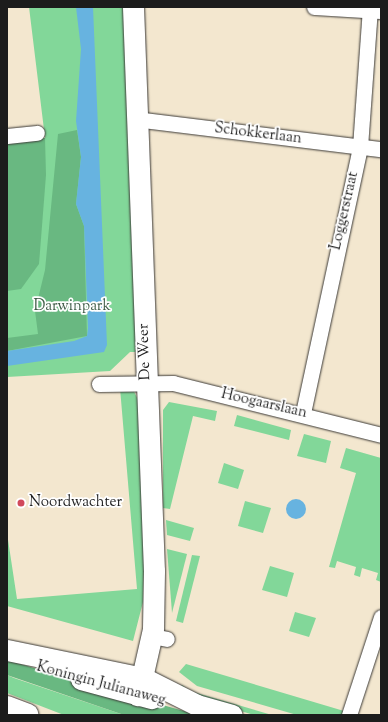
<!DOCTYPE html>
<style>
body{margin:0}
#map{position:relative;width:388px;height:722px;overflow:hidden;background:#f3e7cf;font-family:"Sorts Mill Goudy",serif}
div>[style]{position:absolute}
.green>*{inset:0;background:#82d799}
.forest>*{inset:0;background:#69b881}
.water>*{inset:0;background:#67b3e0}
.round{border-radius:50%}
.roads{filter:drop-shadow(0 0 1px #3c3a37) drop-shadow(0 0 1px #3c3a37)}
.street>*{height:15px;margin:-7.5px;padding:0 7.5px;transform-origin:7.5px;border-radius:7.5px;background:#fff}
.secondary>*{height:21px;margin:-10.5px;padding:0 10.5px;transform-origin:10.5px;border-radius:10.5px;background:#fff}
.highway>*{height:22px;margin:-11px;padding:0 11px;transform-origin:11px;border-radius:11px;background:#fff}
.dots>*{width:11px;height:11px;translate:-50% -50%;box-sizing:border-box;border:2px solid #fff;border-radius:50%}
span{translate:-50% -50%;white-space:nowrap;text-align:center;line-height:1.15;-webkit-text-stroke:3.5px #fff;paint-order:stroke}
.street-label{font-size:15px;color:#1c1c1c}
.park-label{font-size:15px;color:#405d48}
.poi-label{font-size:15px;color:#1c1c1c}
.left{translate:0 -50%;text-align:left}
.frame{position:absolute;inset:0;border:8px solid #1c1c1c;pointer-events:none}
</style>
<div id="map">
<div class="green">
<i style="clip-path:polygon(29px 7px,128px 7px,137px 352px,130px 352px,110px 371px,7px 377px,7px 143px,45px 138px)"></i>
<i style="clip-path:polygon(132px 387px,138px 400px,144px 566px,143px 602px,133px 641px,7px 606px,7px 533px,17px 599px,137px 589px,120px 388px)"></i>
<i style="clip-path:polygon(169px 402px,217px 411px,215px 421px,193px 416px,170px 509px,163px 508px,163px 410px)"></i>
<i style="clip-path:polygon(237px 415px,291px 430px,289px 440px,234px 426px)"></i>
<i style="clip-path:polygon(304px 434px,331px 441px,326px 463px,297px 456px)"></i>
<i style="clip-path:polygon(346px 448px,381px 458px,381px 582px,376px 580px,378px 573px,362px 568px,360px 577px,354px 575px,356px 567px,337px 561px,335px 568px,329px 567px,356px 473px,340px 468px)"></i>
<i style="clip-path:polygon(224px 463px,244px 470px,238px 489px,218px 483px)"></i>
<i style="clip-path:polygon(245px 501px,271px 508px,263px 533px,238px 526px)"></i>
<i style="clip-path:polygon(166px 520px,194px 528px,190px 541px,167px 535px)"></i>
<i style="clip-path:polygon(167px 549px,187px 554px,172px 613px)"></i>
<i style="clip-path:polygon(192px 555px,200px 556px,183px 623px,176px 621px)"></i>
<i style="clip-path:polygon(270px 566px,294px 573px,287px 597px,262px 590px)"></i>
<i style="clip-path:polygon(295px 612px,316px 618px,309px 637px,289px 631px)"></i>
<i style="clip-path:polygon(186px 664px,344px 711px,343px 715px,297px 715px,197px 686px,179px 672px)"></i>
<i style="clip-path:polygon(7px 675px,14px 678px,124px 715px,64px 715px,7px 693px)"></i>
<i style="clip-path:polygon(182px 685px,190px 691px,272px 715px,254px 715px,204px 700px,178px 689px)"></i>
</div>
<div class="forest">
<i style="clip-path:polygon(77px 130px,81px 157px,76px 204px,84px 226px,87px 336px,7px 351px,7px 338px,38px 334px,35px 311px,45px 270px,58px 134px)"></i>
<i style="clip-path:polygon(45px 138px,46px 175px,39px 264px,21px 289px,7px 291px,7px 144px)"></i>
<i style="clip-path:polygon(7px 660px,85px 683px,198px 715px,124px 715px,7px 675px)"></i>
</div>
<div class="water">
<i style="clip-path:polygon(76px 7px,93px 7px,107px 345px,104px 352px,7px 366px,7px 351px,74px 341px,87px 336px,88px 328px,84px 226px,76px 204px,81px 157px,76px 121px,81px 49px)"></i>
<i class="round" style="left:286px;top:499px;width:20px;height:20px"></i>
</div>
<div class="roads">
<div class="street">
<i style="left:314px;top:7px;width:67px;rotate:3.4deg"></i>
<i style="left:135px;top:119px;width:248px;rotate:7deg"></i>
<i style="left:7px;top:136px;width:30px;rotate:-6deg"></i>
<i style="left:99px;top:384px;width:74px;rotate:-0.8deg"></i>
<i style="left:173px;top:383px;width:214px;rotate:14deg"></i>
<i style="left:303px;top:413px;width:272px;rotate:-77.9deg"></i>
<i style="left:360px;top:147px;width:140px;rotate:-85.9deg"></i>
<i style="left:152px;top:636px;width:15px;rotate:11deg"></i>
<i style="left:349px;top:715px;width:103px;rotate:-71.9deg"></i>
</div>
<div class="secondary">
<i style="left:133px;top:7px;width:564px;rotate:87.87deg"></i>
<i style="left:154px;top:571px;width:58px;rotate:91deg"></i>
<i style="left:153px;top:629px;width:68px;rotate:102.8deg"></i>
<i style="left:7px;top:650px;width:139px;rotate:11.6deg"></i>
<i style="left:143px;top:678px;width:60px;rotate:26.6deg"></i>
<i style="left:197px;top:705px;width:36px;rotate:16deg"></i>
<i style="left:81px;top:679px;width:73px;rotate:15.2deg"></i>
</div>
<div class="highway">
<i style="left:7px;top:707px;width:22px;rotate:21deg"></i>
</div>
</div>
<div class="dots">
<i style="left:21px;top:503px;background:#d1495b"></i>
</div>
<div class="street-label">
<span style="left:258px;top:134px;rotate:7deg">Schokkerlaan</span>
<span style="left:345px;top:211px;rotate:-77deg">Loggerstraat</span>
<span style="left:145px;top:352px;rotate:-92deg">De Weer</span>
<span style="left:264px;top:404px;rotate:13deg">Hoogaarslaan</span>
<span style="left:101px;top:684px;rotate:15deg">Koningin Julianaweg</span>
</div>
<div class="park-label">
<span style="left:72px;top:307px">Darwinpark</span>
</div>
<div class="poi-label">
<span class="left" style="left:29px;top:503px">Noordwachter</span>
</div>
<div class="frame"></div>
</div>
